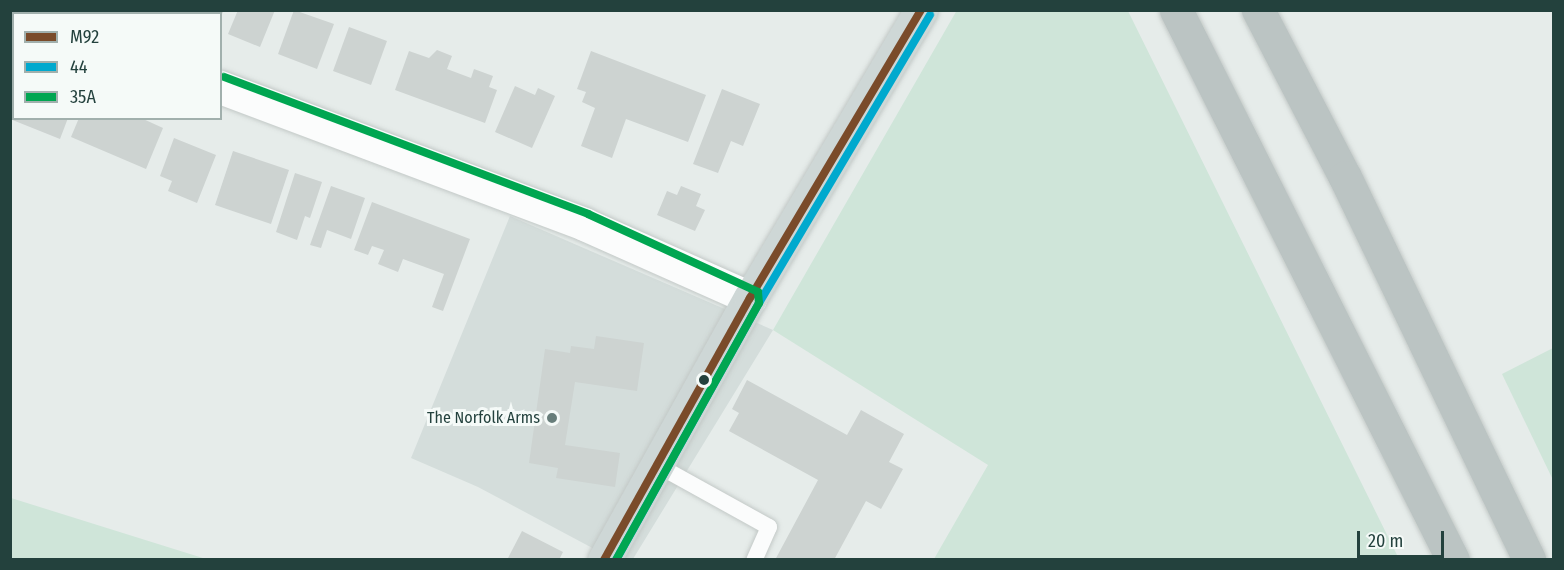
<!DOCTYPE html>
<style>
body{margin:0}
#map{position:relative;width:1564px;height:570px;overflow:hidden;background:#e6ecea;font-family:"Fira Sans Condensed",sans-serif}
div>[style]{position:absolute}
.built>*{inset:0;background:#d4dddb}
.green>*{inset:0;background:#cfe5d9}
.building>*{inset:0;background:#cdd3d1}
.roads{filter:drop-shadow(0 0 2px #c3c9c7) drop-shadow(0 0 2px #c3c9c7)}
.service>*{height:16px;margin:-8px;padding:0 8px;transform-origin:8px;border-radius:8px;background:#fbfcfc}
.minor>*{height:33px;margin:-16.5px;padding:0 16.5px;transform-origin:16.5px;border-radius:16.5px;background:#fbfcfc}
.primary>*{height:33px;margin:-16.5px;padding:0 16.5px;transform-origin:16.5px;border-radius:16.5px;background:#ced7d6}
.motorway>*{height:33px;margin:-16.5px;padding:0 16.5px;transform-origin:16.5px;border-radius:16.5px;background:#bbc4c3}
.bus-1>*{height:8px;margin:-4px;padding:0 4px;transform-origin:4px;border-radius:4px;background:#7a4b2a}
.bus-2>*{height:8px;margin:-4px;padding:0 4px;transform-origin:4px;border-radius:4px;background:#00a9ce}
.bus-3>*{height:8px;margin:-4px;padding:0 4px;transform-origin:4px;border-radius:4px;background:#00a651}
.dots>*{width:16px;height:16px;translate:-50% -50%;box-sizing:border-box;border:3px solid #f5faf8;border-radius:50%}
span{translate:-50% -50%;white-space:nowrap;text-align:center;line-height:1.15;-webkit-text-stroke:6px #f5faf8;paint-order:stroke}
.poi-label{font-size:16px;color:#23413d}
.right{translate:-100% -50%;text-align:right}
.frame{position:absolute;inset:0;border:12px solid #23413d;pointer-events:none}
.legend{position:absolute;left:12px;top:12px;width:210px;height:108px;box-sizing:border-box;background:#f5faf8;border:2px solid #a1b0ad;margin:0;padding:8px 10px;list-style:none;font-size:18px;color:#23413d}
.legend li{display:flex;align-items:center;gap:12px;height:30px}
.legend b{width:30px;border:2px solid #a1b0ad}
.scale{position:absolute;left:1357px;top:531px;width:87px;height:27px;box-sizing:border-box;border:3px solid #23413d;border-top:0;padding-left:8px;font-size:18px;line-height:21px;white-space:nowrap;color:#23413d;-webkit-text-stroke:4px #f5faf8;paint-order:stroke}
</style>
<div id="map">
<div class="built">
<i style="clip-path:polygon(510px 216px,773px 330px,633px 559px,613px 559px,478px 487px,411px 458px)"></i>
</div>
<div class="green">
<i style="clip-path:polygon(957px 10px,1128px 11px,1399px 559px,934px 559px,988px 465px,773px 330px)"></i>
<i style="clip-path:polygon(1553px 348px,1553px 480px,1502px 374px)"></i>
<i style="clip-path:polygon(11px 498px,206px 559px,207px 559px,11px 559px)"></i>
</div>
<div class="building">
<i style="clip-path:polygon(174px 10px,224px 10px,220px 18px,220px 14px)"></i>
<i style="clip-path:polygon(238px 10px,275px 10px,260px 47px,228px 34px)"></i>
<i style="clip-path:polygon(294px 10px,334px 24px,317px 69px,278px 54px)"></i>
<i style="clip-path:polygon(349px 27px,387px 41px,371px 85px,333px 71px)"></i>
<i style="clip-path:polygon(437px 50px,452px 56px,447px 69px,471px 78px,474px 69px,493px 76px,489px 87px,497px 90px,485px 123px,395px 90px,409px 51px,429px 58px)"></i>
<i style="clip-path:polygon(591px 51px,706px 95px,688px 142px,626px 119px,612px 158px,581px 146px,595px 108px,582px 102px,586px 92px,577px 89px)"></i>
<i style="clip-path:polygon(10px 67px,14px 118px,68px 118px,60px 139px,10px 119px)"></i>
<i style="clip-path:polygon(515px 86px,535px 95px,538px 88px,555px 96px,532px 148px,495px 132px)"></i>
<i style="clip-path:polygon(722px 89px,760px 104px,743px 146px,731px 141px,718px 173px,693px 164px)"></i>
<i style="clip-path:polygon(79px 118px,141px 118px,163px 128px,146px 169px,71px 137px)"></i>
<i style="clip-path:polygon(174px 138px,216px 155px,197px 203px,168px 191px,172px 181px,160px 176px)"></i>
<i style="clip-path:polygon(233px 151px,289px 170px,271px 224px,215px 205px)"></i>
<i style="clip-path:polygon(295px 173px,322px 182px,310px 218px,305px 216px,297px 240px,276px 232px)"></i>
<i style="clip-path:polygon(331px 186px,365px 198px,351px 239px,327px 230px,321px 248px,310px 245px)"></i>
<i style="clip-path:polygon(681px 186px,701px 194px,696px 206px,705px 210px,695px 231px,657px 215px,667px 191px,677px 195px)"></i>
<i style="clip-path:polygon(372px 202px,470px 239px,443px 311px,432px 307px,444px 274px,403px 259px,398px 272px,378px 264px,384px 250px,372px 246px,368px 255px,354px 250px)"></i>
<i style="clip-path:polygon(596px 336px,644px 343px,637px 391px,575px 382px,565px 445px,620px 453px,615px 487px,556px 478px,558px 468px,529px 463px,545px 349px,570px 353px,571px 346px,594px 349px)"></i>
<i style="clip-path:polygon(747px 380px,847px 435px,861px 410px,904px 434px,889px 462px,903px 469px,881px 509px,866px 501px,834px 560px,775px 560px,818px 480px,729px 431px,739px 413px,732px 409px)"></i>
<i style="clip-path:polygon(522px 531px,563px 552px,559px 560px,507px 560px)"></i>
</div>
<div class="roads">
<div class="service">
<i style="left:657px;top:465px;width:128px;rotate:29deg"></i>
<i style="left:769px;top:527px;width:36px;rotate:114deg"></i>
</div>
<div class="minor">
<i style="left:36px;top:10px;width:8px;rotate:30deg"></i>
<i style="left:220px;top:87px;width:389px;rotate:20.6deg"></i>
<i style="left:584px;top:224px;width:182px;rotate:24deg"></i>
</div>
<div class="primary">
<i style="left:604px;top:560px;width:300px;rotate:-60.9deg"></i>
<i style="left:750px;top:298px;width:335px;rotate:-59.3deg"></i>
</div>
<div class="motorway">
<i style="left:1176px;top:10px;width:616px;rotate:63.27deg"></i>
<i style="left:1258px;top:10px;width:188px;rotate:62.5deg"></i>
<i style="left:1345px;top:177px;width:425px;rotate:64.3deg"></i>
</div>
</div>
<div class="bus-1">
<i style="left:604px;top:560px;width:300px;rotate:-60.9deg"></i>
<i style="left:750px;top:298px;width:335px;rotate:-59.3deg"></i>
</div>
<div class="bus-2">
<i style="left:616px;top:560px;width:294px;rotate:-60.9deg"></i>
<i style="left:759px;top:303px;width:335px;rotate:-59.3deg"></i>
</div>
<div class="bus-3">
<i style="left:224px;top:77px;width:389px;rotate:20.6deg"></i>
<i style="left:588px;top:214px;width:187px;rotate:24.6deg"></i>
<i style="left:758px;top:292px;width:11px;rotate:85deg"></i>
<i style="left:759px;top:303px;width:294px;rotate:119.1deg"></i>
</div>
<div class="dots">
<i style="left:704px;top:380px;background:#23413d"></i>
<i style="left:552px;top:418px;background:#677d7a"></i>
</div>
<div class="poi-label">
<span class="right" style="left:540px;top:418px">The Norfolk Arms</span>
</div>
<div class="frame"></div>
<ul class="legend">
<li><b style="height:8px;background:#7a4b2a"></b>M92</li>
<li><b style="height:8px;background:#00a9ce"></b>44</li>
<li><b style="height:8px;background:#00a651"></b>35A</li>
</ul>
<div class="scale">20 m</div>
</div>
